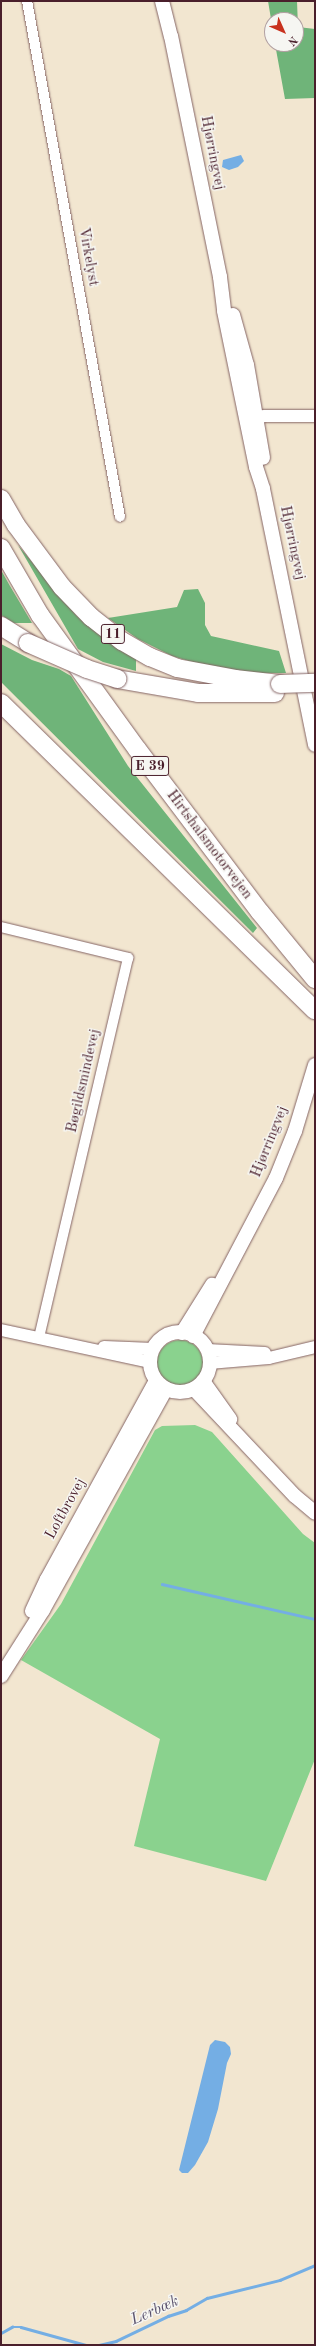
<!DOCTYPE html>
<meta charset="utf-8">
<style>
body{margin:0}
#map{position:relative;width:316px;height:2346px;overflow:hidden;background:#f2e6d0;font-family:"Old Standard TT",serif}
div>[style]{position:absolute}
.green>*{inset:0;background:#8ad28e}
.round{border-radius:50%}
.forest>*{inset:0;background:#6fb479}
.water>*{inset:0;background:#74aee4}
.stream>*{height:2.5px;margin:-1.25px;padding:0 1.25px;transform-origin:1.25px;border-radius:1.25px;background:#74aee4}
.roads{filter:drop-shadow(0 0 1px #856565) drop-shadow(0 0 1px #856565)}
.minor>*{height:10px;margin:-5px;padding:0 5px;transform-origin:5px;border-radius:5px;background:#fff}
.tertiary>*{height:12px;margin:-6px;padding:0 6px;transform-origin:6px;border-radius:6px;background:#fff}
.secondary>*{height:14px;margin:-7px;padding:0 7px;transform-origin:7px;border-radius:7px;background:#fff}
.secondary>.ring{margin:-7px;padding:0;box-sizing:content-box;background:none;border:14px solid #fff;border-radius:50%}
.motorway>*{height:18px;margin:-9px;padding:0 9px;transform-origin:9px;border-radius:9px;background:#fff}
.bridges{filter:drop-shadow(0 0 1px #856565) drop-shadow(0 0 1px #856565)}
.motorway-bridge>*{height:18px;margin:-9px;padding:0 9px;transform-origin:9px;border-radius:9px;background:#fff}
span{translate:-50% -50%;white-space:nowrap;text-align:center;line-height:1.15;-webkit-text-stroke:3px #f6f6f2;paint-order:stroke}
.shield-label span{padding:1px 3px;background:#f6f6f2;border:1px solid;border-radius:3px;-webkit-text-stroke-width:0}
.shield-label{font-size:14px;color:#4a1f2b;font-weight:700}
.street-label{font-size:15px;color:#4a1f2b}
.water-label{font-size:16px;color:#59516c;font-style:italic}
.frame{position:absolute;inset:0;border:2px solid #4a1f2b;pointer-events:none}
.north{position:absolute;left:264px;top:12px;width:40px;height:40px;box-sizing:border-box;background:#f6f6f2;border:1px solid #b1a0a2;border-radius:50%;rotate:135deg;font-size:11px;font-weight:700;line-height:16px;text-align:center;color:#4a1f2b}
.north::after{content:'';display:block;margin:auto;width:14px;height:18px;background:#c8321e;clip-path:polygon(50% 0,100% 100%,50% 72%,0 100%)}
</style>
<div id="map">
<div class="green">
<i class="round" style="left:157px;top:1340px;width:46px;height:46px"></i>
<i style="clip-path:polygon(195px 1425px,212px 1432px,303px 1534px,315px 1543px,315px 1759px,266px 1881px,134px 1846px,160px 1739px,21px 1660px,61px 1604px,155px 1430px,162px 1426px)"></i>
</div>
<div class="forest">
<i style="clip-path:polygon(268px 1px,297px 1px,298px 27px,315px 29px,315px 98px,285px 99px,275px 44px,296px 44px,296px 20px,272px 20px,272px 25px)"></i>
<i style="clip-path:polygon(18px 545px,76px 615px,97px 633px,136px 657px,136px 671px,103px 662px,78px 649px)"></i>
<i style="clip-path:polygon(1px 570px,10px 586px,32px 623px,14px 623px,1px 615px)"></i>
<i style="clip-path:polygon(198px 589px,205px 603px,205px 625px,211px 636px,279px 651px,286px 673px,248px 673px,209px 667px,172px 656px,138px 639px,108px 618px,177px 607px,184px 590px)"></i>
<i style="clip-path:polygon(1px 644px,32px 660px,59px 669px,71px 676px,128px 766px,257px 928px,253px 933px,1px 682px)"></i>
</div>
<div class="water">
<i style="clip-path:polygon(241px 155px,244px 161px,238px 167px,229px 170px,222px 167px,223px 160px)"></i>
<i style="clip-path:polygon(215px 2040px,225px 2042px,230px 2047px,231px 2054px,227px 2063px,218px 2109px,208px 2142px,195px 2165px,188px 2173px,182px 2173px,179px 2170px,210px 2045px)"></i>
</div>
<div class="stream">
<i style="left:162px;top:1584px;width:157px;rotate:12.9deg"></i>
<i style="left:1px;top:2333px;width:13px;rotate:-29deg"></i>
<i style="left:12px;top:2327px;width:9px"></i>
<i style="left:21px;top:2327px;width:67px;rotate:15.5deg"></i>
<i style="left:86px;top:2345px;width:13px"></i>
<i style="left:99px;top:2345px;width:17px;rotate:-13deg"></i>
<i style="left:116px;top:2341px;width:58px;rotate:-25.7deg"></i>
<i style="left:168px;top:2316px;width:19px;rotate:-18deg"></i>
<i style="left:186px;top:2310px;width:24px;rotate:-30deg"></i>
<i style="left:207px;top:2298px;width:75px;rotate:-13.9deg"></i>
<i style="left:280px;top:2280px;width:38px;rotate:-23deg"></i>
</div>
<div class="roads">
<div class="minor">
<i style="left:27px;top:1px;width:524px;rotate:79.78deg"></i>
<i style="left:1px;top:927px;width:131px;rotate:13.7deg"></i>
<i style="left:128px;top:958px;width:390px;rotate:103.2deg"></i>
</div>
<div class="tertiary">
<i style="left:246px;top:419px;width:19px;rotate:-9deg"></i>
<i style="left:265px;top:416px;width:50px"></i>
<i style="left:1px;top:1330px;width:152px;rotate:12.1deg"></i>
<i style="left:104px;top:1347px;width:49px;rotate:2.3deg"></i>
<i style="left:207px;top:1350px;width:58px;rotate:3deg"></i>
<i style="left:209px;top:1363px;width:60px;rotate:-4.8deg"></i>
<i style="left:269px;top:1358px;width:47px;rotate:-13.4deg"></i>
</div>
<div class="secondary">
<i style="left:162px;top:1px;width:36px;rotate:76deg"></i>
<i style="left:171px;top:36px;width:246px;rotate:78.5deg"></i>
<i style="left:220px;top:277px;width:34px;rotate:83deg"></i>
<i style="left:224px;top:311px;width:159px;rotate:78.4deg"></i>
<i style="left:256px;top:467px;width:23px;rotate:72deg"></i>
<i style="left:263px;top:489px;width:261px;rotate:78.5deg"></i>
<i style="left:233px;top:315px;width:52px;rotate:74.4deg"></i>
<i style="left:247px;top:365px;width:94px;rotate:80.2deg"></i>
<i class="ring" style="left:150px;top:1332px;width:46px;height:46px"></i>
<i style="left:182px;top:1333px;width:57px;rotate:-58deg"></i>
<i style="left:193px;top:1336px;width:178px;rotate:-62.3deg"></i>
<i style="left:276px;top:1178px;width:51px;rotate:-68deg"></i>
<i style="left:295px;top:1131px;width:69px;rotate:-73.1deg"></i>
<i style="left:203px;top:1381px;width:47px;rotate:54.6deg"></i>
<i style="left:194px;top:1389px;width:147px;rotate:46.7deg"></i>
<i style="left:295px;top:1496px;width:26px;rotate:40deg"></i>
<i style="left:32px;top:1611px;width:35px;rotate:-65deg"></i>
<i style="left:47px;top:1579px;width:226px;rotate:-61.2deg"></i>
<i style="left:1px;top:1676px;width:78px;rotate:-57.5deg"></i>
<i style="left:43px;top:1610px;width:253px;rotate:-60.9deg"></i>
</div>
<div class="motorway">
<i style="left:1px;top:499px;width:30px;rotate:60deg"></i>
<i style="left:16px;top:525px;width:77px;rotate:53.4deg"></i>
<i style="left:62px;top:587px;width:42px;rotate:46deg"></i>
<i style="left:91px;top:617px;width:39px;rotate:38deg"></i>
<i style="left:122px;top:641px;width:32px;rotate:30deg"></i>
<i style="left:150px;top:657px;width:29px;rotate:22deg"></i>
<i style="left:177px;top:668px;width:59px;rotate:10.7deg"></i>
<i style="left:235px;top:679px;width:45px;rotate:6.3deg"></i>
<i style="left:1px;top:548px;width:78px;rotate:59.8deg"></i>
<i style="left:40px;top:615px;width:165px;rotate:54.1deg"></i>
<i style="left:137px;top:749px;width:204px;rotate:53deg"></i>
<i style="left:260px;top:912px;width:87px;rotate:50.6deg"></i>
<i style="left:1px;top:626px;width:32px;rotate:32deg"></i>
<i style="left:117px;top:679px;width:82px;rotate:9.8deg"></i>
<i style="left:198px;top:693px;width:77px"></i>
<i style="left:1px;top:703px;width:439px;rotate:44.4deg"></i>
</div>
</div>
<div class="bridges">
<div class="motorway-bridge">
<i style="left:28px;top:643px;width:64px;rotate:23.8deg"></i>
<i style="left:87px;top:669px;width:32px;rotate:18deg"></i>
<i style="left:280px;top:684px;width:35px;rotate:-2deg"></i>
</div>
</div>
<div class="shield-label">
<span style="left:113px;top:634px">11</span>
<span style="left:150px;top:766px">E 39</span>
</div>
<div class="street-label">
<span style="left:212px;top:153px;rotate:79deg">Hjørringvej</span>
<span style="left:88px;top:257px;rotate:80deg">Virkelyst</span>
<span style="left:292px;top:543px;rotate:78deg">Hjørringvej</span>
<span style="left:209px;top:845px;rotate:53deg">Hirtshalsmotorvejen</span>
<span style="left:84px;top:1081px;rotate:-77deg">Bøgildsmindevej</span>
<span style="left:270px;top:1142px;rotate:-68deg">Hjørringvej</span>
<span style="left:66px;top:1509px;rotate:-61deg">Loftbrovej</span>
</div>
<div class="water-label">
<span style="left:155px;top:2311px;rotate:-24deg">Lerbæk</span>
</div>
<div class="frame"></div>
<div class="north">N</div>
</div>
